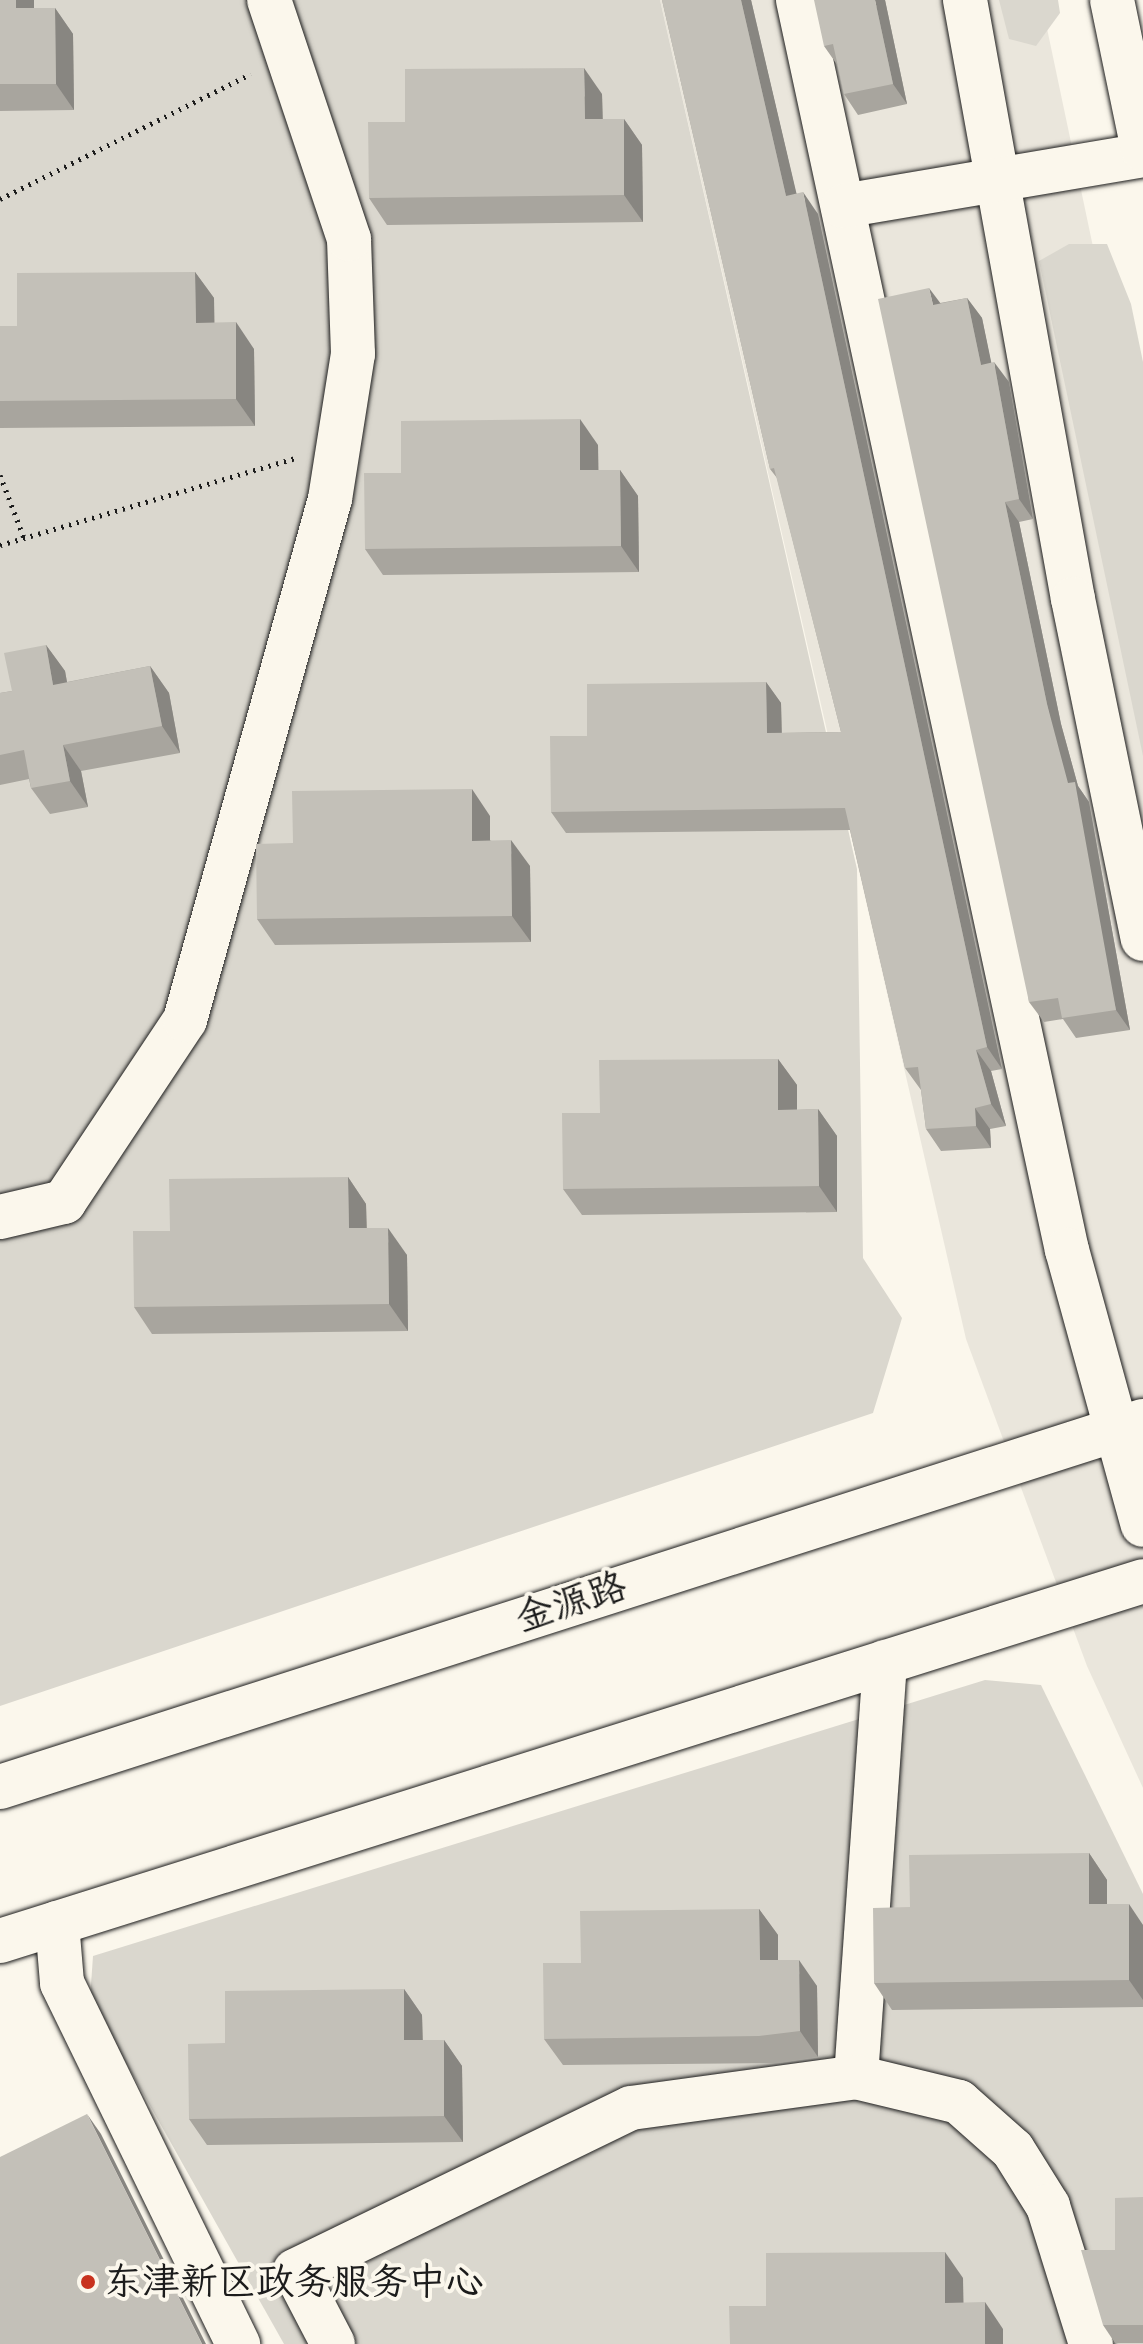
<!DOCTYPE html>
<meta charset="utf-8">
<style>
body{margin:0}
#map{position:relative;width:1143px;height:2344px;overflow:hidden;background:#fbf7ec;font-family:Caveat,"LXGW WenKai TC",sans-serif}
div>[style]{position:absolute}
.built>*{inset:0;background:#eae6dc}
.green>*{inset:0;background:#dad7ce}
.path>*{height:5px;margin-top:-2.5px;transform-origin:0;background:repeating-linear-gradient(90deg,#1c1c1c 0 2px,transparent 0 8px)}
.roads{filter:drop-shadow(0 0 2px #1c1c1c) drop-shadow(0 0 2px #1c1c1c)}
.minor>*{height:44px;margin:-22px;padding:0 22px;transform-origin:22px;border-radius:22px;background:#fbf7ec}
.major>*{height:44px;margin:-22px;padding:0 22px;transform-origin:22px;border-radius:22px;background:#fbf7ec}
.wall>*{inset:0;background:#a8a59e}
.shaded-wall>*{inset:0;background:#888681}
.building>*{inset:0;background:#c3c0b8}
.dots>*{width:22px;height:22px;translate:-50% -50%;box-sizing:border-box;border:4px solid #fbf7ec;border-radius:50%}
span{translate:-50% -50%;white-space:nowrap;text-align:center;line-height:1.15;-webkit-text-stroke:8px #fbf7ec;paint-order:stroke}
.street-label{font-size:38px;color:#1c1c1c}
.poi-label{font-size:38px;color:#1c1c1c}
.left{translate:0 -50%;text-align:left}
</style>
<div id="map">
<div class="built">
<i style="clip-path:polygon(660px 0,1041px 0,1143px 484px,1143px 1788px,1087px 1666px,966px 1339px)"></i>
</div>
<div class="green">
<i style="clip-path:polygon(0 0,660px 0,857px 869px,863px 1258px,902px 1318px,873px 1413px,0 1706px)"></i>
<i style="clip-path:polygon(999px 0,1058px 0,1060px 13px,1036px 46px,1009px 39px)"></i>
<i style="clip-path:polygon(1069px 244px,1107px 244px,1131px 304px,1143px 362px,1143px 756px,1039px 261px)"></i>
<i style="clip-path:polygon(985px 1680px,1041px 1685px,1143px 1894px,1143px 2344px,284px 2344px,90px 1999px,93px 1956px)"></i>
</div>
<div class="path">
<i style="left:0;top:199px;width:280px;rotate:-26.5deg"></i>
<i style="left:0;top:475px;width:67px;rotate:69.1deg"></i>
<i style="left:0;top:545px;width:309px;rotate:-16.4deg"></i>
</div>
<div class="roads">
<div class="minor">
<i style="left:798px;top:0;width:1279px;rotate:77.86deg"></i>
<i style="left:1067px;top:1250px;width:285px;rotate:74.6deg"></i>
<i style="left:965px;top:0;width:609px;rotate:79.78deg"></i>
<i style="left:1073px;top:599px;width:347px;rotate:78.4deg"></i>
<i style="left:843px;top:206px;width:304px;rotate:-9.6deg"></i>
<i style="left:0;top:1217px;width:66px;rotate:-13.2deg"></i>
<i style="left:64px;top:1202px;width:219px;rotate:-56.4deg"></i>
<i style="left:185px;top:1020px;width:541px;rotate:-74.45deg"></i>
<i style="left:330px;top:499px;width:147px;rotate:-81deg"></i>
<i style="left:353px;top:354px;width:115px;rotate:-92deg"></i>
<i style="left:349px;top:239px;width:252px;rotate:-108.5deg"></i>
<i style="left:57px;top:1923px;width:60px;rotate:85.2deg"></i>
<i style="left:62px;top:1983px;width:402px;rotate:64deg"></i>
<i style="left:856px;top:2077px;width:416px;rotate:-86deg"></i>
<i style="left:333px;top:2344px;width:82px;rotate:-117.5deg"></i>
<i style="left:295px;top:2271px;width:373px;rotate:-25.9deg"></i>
<i style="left:631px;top:2108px;width:227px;rotate:-7.8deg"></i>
<i style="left:856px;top:2077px;width:106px;rotate:13.6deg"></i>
<i style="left:959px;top:2102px;width:72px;rotate:41.6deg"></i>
<i style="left:1013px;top:2150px;width:66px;rotate:58deg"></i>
<i style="left:1048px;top:2206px;width:145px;rotate:72.7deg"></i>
</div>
<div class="major">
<i style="left:1112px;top:0;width:153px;rotate:78.3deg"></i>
<i style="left:0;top:1787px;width:1200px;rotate:-17.76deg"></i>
<i style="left:0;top:1941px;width:1198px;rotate:-17.48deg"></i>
</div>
</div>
<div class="wall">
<i style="clip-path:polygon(0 0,34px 8px,55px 8px,73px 34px,74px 110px,0 111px)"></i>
<i style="clip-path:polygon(662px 0,751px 0,796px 193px,818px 214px,1002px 1069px,991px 1071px,1006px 1126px,990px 1129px,991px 1148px,941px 1151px,926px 1129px,921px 1090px,905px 1068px,850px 830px,566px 833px,551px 812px,587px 736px,766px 682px,781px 703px,782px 733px,841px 732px,777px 478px,770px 469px)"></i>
<i style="clip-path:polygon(885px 0,907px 104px,858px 115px,844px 94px,838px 66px,824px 46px)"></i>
<i style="clip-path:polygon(602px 94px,603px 119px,624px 119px,642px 145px,643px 222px,387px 225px,369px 198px,405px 122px)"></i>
<i style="clip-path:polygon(195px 272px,214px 298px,214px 323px,254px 349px,255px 426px,0 428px,0 326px,17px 326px)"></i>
<i style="clip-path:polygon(967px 298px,982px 318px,991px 363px,1009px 382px,1033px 519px,1019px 522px,1061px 724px,1078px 786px,1089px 802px,1130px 1030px,1076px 1038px,1063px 1019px,1044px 1022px,1029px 1002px,940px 303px)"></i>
<i style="clip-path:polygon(598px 445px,598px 470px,620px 470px,638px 496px,639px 572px,383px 575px,365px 549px,401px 473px)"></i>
<i style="clip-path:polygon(46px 645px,65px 671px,67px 682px,150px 666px,169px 693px,180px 753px,81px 771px,88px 807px,50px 814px,31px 788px,29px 779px,0 785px,0 693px,12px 691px)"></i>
<i style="clip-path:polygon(490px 816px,490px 840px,530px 866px,531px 942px,275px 945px,257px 919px,293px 843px)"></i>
<i style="clip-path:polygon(778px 1059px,797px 1085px,797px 1110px,818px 1109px,837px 1136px,837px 1212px,582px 1215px,563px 1189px,600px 1113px)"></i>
<i style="clip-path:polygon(348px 1177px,366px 1204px,367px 1228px,407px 1255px,408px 1331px,152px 1334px,134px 1307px,170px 1231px)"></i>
<i style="clip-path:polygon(1089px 1853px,1107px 1880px,1107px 1904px,1143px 1925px,1143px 2007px,892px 2010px,874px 1983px,910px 1907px)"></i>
<i style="clip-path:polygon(759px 1909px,778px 1935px,778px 1960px,817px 1986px,818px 2057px,778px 2063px,563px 2065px,544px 2039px,581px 1963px)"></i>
<i style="clip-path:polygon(404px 1989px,422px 2015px,423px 2040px,444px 2040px,462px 2066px,463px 2142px,207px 2145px,189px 2119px,225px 2043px)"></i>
<i style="clip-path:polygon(1143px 2197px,1143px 2343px,1115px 2343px,1103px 2325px,1115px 2250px)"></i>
</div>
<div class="shaded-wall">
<i style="clip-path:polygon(16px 0,34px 0,34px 34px,16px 8px)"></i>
<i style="clip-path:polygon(741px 0,751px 0,802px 217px,786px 196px)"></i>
<i style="clip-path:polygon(875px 0,885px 0,907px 104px,893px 84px)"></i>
<i style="clip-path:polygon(55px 8px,73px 34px,74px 110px,56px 84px)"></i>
<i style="clip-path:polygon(584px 68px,602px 94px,603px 146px,585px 119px)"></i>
<i style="clip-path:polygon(624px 119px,642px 145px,643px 222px,624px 195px)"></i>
<i style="clip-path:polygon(803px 192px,818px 214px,1002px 1069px,987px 1047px)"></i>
<i style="clip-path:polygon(195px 272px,214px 298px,215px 350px,196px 323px)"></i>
<i style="clip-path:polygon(929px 288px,944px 308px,933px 305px)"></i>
<i style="clip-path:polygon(967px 298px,982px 318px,996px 385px,981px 365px)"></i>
<i style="clip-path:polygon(236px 322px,254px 349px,255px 426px,236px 399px)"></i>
<i style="clip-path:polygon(994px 362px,1009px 382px,1033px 519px,1019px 499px)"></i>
<i style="clip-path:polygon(580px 419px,598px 445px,599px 497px,580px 470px)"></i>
<i style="clip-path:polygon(620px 470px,638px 496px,639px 572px,621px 546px)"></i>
<i style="clip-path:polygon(1005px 502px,1019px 522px,1061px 724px,1078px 786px,1089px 802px,1130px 1030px,1116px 1010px,1047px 704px)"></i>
<i style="clip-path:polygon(46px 645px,65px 671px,72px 711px,53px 685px)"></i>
<i style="clip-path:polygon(150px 666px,169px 693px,180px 753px,162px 726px)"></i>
<i style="clip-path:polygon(766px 682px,781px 703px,782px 755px,767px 733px)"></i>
<i style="clip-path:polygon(63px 745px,81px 771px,88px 807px,70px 781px)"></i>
<i style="clip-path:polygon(472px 789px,490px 816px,490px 867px,472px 841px)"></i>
<i style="clip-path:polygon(511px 840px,530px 866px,531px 942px,512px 916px)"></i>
<i style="clip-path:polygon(976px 1050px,991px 1071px,1006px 1126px,991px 1104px)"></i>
<i style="clip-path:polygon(778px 1059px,797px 1085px,797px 1136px,778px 1110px)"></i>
<i style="clip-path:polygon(975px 1108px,990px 1129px,991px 1148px,976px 1126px)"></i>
<i style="clip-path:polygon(818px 1109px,837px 1136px,837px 1212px,819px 1186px)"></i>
<i style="clip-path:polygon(348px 1177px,366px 1204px,367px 1255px,349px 1228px)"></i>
<i style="clip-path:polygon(388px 1228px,407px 1255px,408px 1331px,389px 1304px)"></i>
<i style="clip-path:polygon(1089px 1853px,1107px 1880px,1107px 1931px,1089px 1904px)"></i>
<i style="clip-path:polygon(1129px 1904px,1143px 1925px,1143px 2000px,1129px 1980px)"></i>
<i style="clip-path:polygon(759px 1909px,778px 1935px,778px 1987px,760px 1960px)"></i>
<i style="clip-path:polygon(799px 1960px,817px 1986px,818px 2057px,800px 2031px)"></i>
<i style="clip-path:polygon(404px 1989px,422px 2015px,423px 2066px,404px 2040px)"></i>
<i style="clip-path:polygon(444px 2040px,462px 2066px,463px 2142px,444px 2116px)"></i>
<i style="clip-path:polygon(87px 2114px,101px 2134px,206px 2344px,202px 2344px)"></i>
<i style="clip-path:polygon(945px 2252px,963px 2278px,964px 2329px,945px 2303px)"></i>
<i style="clip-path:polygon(985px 2302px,1003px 2329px,1003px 2344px,985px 2344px)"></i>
</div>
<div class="building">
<i style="clip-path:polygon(0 0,16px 0,16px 8px,55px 8px,56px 84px,0 84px)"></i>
<i style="clip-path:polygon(662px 0,741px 0,786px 196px,803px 192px,987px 1047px,976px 1050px,991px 1104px,975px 1108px,976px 1126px,926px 1129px,918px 1067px,905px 1068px,845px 808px,551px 812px,550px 736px,587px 736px,587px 684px,766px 682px,767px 733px,841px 732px,774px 468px,770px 469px)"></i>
<i style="clip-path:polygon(814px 0,875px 0,893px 84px,844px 94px,833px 44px,824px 46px)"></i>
<i style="clip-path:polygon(584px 68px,585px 119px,624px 119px,624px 195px,369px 198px,368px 122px,405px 122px,405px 69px)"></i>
<i style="clip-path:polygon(195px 272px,196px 323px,236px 322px,236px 399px,0 401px,0 326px,17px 326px,17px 273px)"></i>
<i style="clip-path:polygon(929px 288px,933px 305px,967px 298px,981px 365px,994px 362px,1019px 499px,1005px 502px,1047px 704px,1068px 783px,1075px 782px,1116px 1010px,1062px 1018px,1058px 998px,1029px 1002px,878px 299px)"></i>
<i style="clip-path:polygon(580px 419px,580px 470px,620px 470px,621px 546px,365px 549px,364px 473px,401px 473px,401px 421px)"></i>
<i style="clip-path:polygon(46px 645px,53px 685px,150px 666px,162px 726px,63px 745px,70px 781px,31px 788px,24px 750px,0 755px,0 693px,12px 691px,4px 653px)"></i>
<i style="clip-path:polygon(472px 789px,472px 841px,511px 840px,512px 916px,257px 919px,256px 844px,293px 843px,292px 791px)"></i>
<i style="clip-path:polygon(778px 1059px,778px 1110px,818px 1109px,819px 1186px,563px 1189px,562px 1113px,600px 1113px,599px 1060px)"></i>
<i style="clip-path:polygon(348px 1177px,349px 1228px,388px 1228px,389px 1304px,134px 1307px,133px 1231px,170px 1231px,169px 1179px)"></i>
<i style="clip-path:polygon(1089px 1853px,1089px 1904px,1129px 1904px,1129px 1980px,874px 1983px,873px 1908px,910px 1907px,909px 1855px)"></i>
<i style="clip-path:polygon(759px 1909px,760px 1960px,799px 1960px,800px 2031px,759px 2036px,544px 2039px,543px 1963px,581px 1963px,580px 1911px)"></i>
<i style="clip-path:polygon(404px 1989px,404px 2040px,444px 2040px,444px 2116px,189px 2119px,188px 2044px,225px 2043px,225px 1991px)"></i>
<i style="clip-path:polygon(87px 2114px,202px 2344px,0 2344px,0 2157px)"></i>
<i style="clip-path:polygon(1143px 2197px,1143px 2325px,1103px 2325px,1081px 2250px,1115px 2250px,1115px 2198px)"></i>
<i style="clip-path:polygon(945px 2252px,945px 2303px,985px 2302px,985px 2344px,730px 2344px,729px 2306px,766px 2306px,766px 2253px)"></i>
</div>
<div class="dots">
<i style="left:88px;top:2282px;background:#c8321e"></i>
</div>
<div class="street-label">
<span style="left:571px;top:1602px;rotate:-18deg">金源路</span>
</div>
<div class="poi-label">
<span class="left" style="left:104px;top:2282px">东津新区政务服务中心</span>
</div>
</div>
